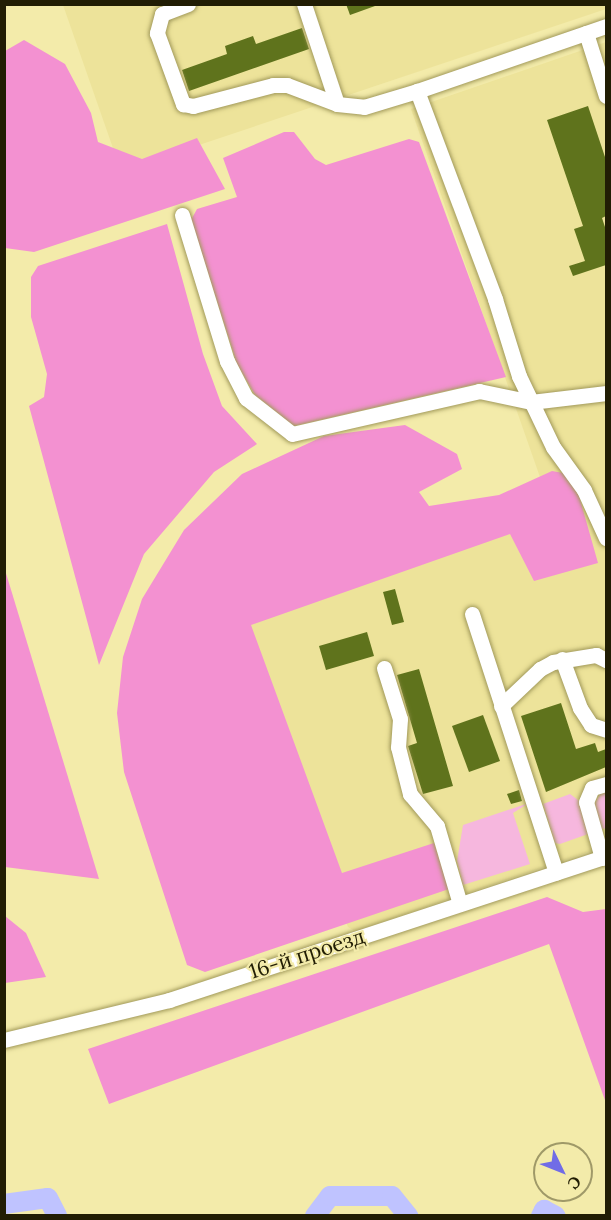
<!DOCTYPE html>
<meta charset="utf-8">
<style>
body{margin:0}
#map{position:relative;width:611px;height:1220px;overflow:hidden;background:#f3ebaa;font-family:Lora,serif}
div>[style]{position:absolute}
.built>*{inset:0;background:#ede39a}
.green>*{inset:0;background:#f6b7de}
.forest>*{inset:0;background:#f391d1}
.river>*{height:20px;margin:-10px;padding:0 10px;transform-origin:10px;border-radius:10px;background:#bfc3ff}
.building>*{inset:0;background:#5f731c}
.roads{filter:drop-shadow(0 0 2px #a1995a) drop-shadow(0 0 2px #a1995a)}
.minor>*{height:15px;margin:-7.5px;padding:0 7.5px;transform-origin:7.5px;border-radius:7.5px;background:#fff}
span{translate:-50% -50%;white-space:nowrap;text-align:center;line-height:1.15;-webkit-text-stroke:4.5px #f3ebaa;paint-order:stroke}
.street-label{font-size:21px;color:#211d04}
.frame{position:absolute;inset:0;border:6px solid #211d04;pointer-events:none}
.north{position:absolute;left:533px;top:1142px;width:60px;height:60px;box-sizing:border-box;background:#f3ebaa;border:2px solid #9f9968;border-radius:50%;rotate:133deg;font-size:16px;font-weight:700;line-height:24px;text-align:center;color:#211d04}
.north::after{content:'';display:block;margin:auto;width:21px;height:27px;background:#716ce6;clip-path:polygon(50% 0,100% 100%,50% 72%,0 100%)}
</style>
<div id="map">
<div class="built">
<i style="clip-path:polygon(606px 4px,606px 9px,121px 171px,63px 5px)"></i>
<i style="clip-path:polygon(606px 42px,606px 846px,355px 931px,348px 927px,235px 608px,548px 500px,411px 109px)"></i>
</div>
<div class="green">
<i style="clip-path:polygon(606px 792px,606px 828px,599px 830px,595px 803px,600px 794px)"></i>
<i style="clip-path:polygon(570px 794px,582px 803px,588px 834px,560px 844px,555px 843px,543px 804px)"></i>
<i style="clip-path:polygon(529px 803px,513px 813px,530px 864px,463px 885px,457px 861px,463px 825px)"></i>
</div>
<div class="forest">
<i style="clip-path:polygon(24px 40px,65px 64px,91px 113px,98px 142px,142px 159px,197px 138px,225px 189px,34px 252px,5px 248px,5px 51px)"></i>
<i style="clip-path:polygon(284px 132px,294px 132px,315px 159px,326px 165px,409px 139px,419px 142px,506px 377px,294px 426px,255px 395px,237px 364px,191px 220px,197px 209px,237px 197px,223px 158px)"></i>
<i style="clip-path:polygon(167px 224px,203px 354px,222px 406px,257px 444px,214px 472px,144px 554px,99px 665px,29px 406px,44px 397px,47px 374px,31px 317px,31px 277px,38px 266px)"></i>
<i style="clip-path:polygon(405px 425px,457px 454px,462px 469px,419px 492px,429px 506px,499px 495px,552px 471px,563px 473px,576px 485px,598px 563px,534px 581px,510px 534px,251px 625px,342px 873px,434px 843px,449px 889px,205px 972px,187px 965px,124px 772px,117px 713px,123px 657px,142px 599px,184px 530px,242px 474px,324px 436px)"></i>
<i style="clip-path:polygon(4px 570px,5px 570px,99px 879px,5px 867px)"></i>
<i style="clip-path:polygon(547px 897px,583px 912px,606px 909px,606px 1103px,549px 944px,109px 1104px,88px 1049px)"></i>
<i style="clip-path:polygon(5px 916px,26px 933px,46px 977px,5px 983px)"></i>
</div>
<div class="river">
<i style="left:4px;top:1204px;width:44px;rotate:-7.8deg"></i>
<i style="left:48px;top:1198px;width:20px;rotate:63deg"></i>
<i style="left:315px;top:1216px;width:25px;rotate:-53deg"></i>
<i style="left:330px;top:1196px;width:62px"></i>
<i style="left:392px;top:1196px;width:26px;rotate:51deg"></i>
<i style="left:541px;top:1216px;width:7px;rotate:-63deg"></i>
<i style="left:544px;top:1210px;width:13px;rotate:27deg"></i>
</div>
<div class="building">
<i style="clip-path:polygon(346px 4px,375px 4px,375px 6px,350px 15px)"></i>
<i style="clip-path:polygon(302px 28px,309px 49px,189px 91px,182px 70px,227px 54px,225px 46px,253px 36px,256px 44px)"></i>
<i style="clip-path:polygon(588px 106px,606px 160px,606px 216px,602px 218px,606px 230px,606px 265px,573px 276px,569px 266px,585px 261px,574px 229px,583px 226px,547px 120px)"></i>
<i style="clip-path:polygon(395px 589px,404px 622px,392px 625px,383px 592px)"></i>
<i style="clip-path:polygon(367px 632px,374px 656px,326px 670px,319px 646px)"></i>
<i style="clip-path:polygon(419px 669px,453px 786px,423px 794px,408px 746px,417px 743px,397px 675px)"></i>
<i style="clip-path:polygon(561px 703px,576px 749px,595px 743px,598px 752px,606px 749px,606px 767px,546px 792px,521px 716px)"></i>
<i style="clip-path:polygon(483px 715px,500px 761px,469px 772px,452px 726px)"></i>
<i style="clip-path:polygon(519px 790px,522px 801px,511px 804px,507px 794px)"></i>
</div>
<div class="roads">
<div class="minor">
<i style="left:188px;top:4px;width:28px;rotate:159deg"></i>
<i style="left:162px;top:14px;width:20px;rotate:105deg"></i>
<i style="left:157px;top:33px;width:76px;rotate:69.9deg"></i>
<i style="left:183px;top:104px;width:10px;rotate:11deg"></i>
<i style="left:193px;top:106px;width:83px;rotate:-14.7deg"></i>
<i style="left:273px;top:85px;width:14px"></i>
<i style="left:287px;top:85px;width:53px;rotate:20.8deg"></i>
<i style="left:304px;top:4px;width:105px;rotate:71.7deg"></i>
<i style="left:337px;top:104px;width:27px;rotate:6deg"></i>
<i style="left:364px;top:107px;width:55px;rotate:-16.8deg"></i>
<i style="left:606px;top:26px;width:200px;rotate:161deg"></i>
<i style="left:417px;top:91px;width:222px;rotate:69.4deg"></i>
<i style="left:495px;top:299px;width:81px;rotate:72.7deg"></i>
<i style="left:519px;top:376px;width:79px;rotate:64.4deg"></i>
<i style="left:553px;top:447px;width:53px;rotate:54.2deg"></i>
<i style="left:584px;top:490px;width:53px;rotate:65.4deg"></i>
<i style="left:586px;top:33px;width:66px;rotate:72.4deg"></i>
<i style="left:182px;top:215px;width:153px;rotate:72.9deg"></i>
<i style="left:227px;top:361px;width:42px;rotate:62.8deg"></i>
<i style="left:246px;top:398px;width:58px;rotate:38deg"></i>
<i style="left:292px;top:434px;width:192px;rotate:-12.9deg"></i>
<i style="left:479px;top:391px;width:53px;rotate:11.9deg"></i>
<i style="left:531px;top:402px;width:76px;rotate:-6.8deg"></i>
<i style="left:472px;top:614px;width:272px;rotate:72deg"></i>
<i style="left:562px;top:659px;width:52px;rotate:69.8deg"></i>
<i style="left:580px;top:708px;width:20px;rotate:57deg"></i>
<i style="left:591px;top:725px;width:16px;rotate:18deg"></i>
<i style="left:384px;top:668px;width:53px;rotate:72.6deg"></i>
<i style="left:400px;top:719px;width:28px;rotate:94deg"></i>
<i style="left:398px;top:747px;width:49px;rotate:75.7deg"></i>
<i style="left:410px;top:794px;width:42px;rotate:49.8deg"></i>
<i style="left:437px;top:826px;width:81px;rotate:73.6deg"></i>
<i style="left:501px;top:706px;width:54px;rotate:-43.5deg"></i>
<i style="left:540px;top:669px;width:15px;rotate:-28deg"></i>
<i style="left:553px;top:662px;width:44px;rotate:-9.2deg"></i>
<i style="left:596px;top:655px;width:11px;rotate:27deg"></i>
<i style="left:602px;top:858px;width:58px;rotate:-105.9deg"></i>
<i style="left:586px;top:802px;width:15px;rotate:-67deg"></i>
<i style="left:592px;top:788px;width:15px;rotate:-16deg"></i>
<i style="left:4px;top:1040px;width:170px;rotate:-13.6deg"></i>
<i style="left:169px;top:1000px;width:460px;rotate:-18.2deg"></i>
</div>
</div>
<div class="street-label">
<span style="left:307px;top:954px;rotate:-18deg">16-й проезд</span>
</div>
<div class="frame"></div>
<div class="north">С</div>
</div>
